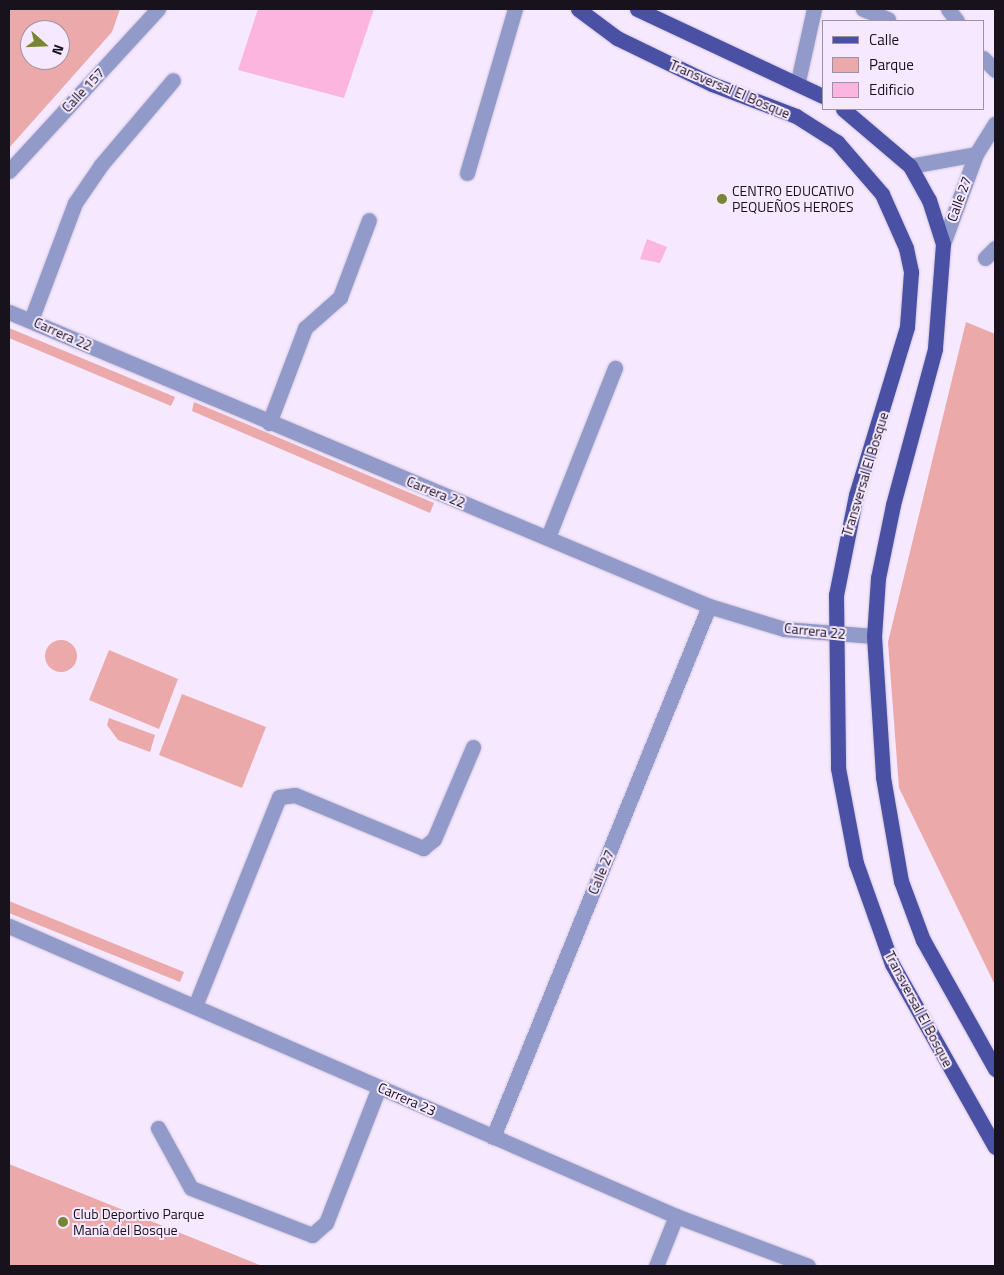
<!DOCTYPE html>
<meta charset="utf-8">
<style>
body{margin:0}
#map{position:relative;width:1004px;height:1275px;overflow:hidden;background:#f5e8ff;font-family:"Titillium Web",sans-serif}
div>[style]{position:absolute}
.green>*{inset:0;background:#eba9aa}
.round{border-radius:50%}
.building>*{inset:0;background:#fbb5de}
.roads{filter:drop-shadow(0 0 1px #d2c6db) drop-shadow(0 0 1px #d2c6db)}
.minor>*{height:15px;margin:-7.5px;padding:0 7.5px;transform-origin:7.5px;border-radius:7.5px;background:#919ac9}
.major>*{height:15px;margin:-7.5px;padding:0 7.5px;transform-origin:7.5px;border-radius:7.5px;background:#4a50a3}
.dots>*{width:14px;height:14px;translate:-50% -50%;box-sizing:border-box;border:2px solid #f5e8ff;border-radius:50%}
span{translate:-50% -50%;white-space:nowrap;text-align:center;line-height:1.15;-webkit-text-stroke:4px #f5e8ff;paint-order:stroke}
.street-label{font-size:14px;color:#18121c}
.poi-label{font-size:14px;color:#18121c}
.left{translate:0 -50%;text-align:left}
.frame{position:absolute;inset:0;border:10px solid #18121c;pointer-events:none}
.legend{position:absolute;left:822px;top:20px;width:162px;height:90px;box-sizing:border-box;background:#f5e8ff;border:1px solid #9d92a4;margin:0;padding:6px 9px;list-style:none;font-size:15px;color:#18121c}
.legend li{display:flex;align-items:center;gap:10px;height:25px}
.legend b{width:25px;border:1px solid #9d92a4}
.north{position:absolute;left:20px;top:20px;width:50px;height:50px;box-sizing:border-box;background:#f5e8ff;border:1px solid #9d92a4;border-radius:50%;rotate:110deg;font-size:14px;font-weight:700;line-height:20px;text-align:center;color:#18121c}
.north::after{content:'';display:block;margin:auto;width:18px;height:22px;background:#788533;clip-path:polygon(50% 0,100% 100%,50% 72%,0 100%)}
</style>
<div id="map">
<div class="green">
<i style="clip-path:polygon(evenodd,9px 9px,120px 9px,112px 32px,9px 148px,9px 9px,30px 30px,60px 30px,60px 60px,30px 60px,30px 30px)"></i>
<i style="clip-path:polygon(966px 322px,995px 334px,995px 985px,899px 788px,888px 642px)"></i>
<i style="clip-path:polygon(9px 328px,108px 369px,175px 397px,171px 406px,9px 338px)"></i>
<i style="clip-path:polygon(194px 402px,434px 503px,430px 513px,192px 411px)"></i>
<i class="round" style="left:45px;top:640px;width:32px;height:32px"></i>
<i style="clip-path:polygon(109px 650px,178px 679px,159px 729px,89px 700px)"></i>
<i style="clip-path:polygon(182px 694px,266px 727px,242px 788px,159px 755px)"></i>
<i style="clip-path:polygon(109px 718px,155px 735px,150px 752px,118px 740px,107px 725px)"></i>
<i style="clip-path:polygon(9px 901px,184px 972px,180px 982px,9px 913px)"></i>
<i style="clip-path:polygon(9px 1164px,262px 1266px,9px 1266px)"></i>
</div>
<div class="building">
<i style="clip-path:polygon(258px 9px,374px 9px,344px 98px,238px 70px)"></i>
<i style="clip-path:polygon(647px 239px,667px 247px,660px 263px,640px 259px)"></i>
</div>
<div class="roads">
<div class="minor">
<i style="left:863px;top:9px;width:27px;rotate:22deg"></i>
<i style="left:948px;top:9px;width:15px;rotate:53deg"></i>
<i style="left:983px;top:58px;width:17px;rotate:45deg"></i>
<i style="left:798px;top:81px;width:74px;rotate:-77.5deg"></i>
<i style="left:910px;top:166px;width:67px;rotate:-10.3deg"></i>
<i style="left:9px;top:171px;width:220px;rotate:-47.4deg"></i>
<i style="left:467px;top:173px;width:171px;rotate:-73.7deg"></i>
<i style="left:943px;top:244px;width:96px;rotate:-69.9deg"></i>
<i style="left:976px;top:154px;width:36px;rotate:-58deg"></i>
<i style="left:985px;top:258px;width:14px;rotate:-45deg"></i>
<i style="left:9px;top:312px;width:759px;rotate:22.78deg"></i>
<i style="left:709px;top:606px;width:78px;rotate:17deg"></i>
<i style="left:784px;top:629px;width:90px;rotate:4.4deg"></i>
<i style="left:31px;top:320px;width:125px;rotate:-69.4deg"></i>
<i style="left:75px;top:203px;width:46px;rotate:-55.6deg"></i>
<i style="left:101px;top:165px;width:111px;rotate:-49.7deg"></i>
<i style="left:269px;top:423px;width:102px;rotate:-69.2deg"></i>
<i style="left:305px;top:328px;width:47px;rotate:-41.5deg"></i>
<i style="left:340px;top:297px;width:82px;rotate:-69.4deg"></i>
<i style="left:548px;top:537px;width:182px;rotate:-68.4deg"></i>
<i style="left:9px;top:926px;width:727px;rotate:23.5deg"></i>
<i style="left:676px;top:1216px;width:141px;rotate:20.7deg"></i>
<i style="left:195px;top:1006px;width:225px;rotate:-68.1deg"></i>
<i style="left:279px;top:797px;width:16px;rotate:-7deg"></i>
<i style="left:295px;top:795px;width:139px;rotate:22.5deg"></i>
<i style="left:423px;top:848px;width:14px;rotate:-39deg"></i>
<i style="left:434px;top:839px;width:100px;rotate:-67deg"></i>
<i style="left:158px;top:1128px;width:68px;rotate:61.2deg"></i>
<i style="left:191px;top:1188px;width:130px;rotate:21.2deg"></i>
<i style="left:312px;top:1235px;width:18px;rotate:-41deg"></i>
<i style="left:326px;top:1223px;width:146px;rotate:-68.7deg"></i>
<i style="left:493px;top:1137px;width:573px;rotate:-67.86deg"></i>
<i style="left:656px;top:1266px;width:54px;rotate:-68.2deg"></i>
</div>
<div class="major">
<i style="left:578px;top:9px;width:49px;rotate:36.6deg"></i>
<i style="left:617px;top:38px;width:106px;rotate:25.8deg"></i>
<i style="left:712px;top:84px;width:90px;rotate:20.9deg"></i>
<i style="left:796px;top:116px;width:49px;rotate:32.4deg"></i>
<i style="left:837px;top:142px;width:69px;rotate:49.1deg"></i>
<i style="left:882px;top:194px;width:59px;rotate:66deg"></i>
<i style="left:906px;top:248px;width:25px;rotate:78deg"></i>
<i style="left:911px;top:272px;width:55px;rotate:94.2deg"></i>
<i style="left:907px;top:327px;width:176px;rotate:106.9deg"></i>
<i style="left:856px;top:495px;width:102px;rotate:101.3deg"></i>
<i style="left:836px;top:595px;width:173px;rotate:89.3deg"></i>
<i style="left:838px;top:768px;width:97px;rotate:79.3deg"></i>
<i style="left:856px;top:863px;width:107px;rotate:70.4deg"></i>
<i style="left:892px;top:964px;width:210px;rotate:60.6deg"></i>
<i style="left:637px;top:9px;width:205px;rotate:25.1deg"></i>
<i style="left:843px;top:109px;width:88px;rotate:40.4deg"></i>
<i style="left:910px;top:166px;width:39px;rotate:61deg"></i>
<i style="left:929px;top:200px;width:46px;rotate:72.3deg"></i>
<i style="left:943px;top:244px;width:105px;rotate:94.4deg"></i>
<i style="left:935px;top:349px;width:162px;rotate:105.1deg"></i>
<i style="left:893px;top:505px;width:75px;rotate:101.6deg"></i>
<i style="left:878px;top:578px;width:58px;rotate:93.9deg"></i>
<i style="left:874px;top:636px;width:141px;rotate:86.3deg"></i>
<i style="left:883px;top:777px;width:106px;rotate:80.2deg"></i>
<i style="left:901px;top:881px;width:63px;rotate:69.6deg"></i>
<i style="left:923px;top:940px;width:148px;rotate:60.8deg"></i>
</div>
</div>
<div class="dots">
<i style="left:722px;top:199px;background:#788533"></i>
<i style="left:63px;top:1222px;background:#788533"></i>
</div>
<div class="street-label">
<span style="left:730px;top:89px;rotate:23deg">Transversal El Bosque</span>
<span style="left:83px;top:90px;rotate:-47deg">Calle 157</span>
<span style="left:959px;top:199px;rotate:-70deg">Calle 27</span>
<span style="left:63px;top:334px;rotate:24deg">Carrera 22</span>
<span style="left:865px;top:474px;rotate:-73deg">Transversal El Bosque</span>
<span style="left:436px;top:492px;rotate:22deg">Carrera 22</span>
<span style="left:815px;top:631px;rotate:6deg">Carrera 22</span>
<span style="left:601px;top:872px;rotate:-68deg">Calle 27</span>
<span style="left:919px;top:1009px;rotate:62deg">Transversal El Bosque</span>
<span style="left:407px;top:1099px;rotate:24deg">Carrera 23</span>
</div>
<div class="poi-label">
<span class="left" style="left:732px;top:199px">CENTRO EDUCATIVO<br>PEQUEÑOS HEROES</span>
<span class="left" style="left:73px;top:1222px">Club Deportivo Parque<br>Manía del Bosque</span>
</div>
<div class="frame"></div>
<ul class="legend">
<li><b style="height:6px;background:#4a50a3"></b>Calle</li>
<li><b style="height:14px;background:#eba9aa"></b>Parque</li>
<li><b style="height:14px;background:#fbb5de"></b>Edificio</li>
</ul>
<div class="north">N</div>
</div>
